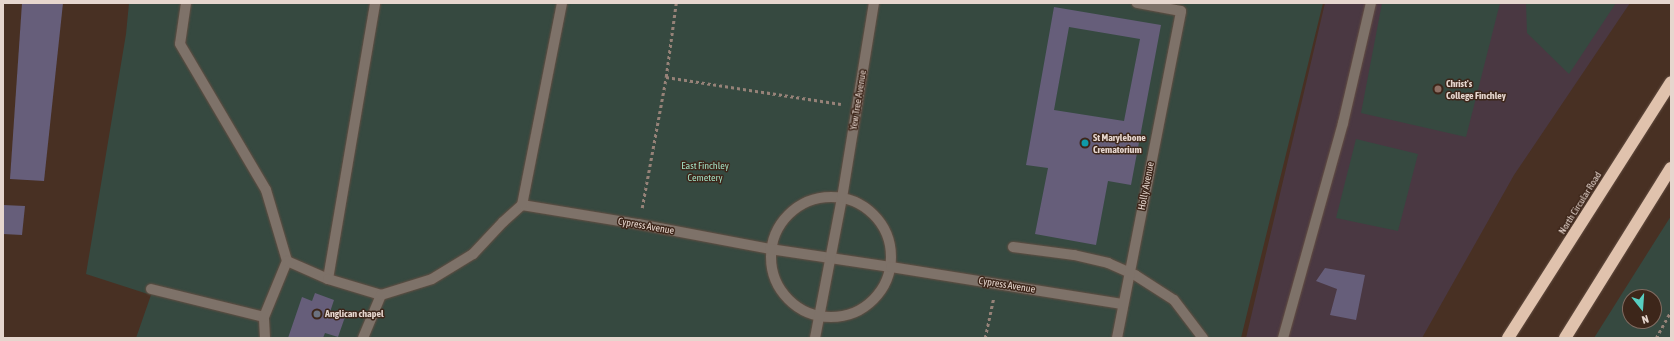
<!DOCTYPE html>
<style>
body{margin:0}
#map{position:relative;width:1674px;height:341px;overflow:hidden;background:#483023;font-family:"Asap Condensed",sans-serif}
div>[style]{position:absolute}
.education>*{inset:0;background:#4a3842}
.green>*{inset:0;background:#364940}
.building>*{inset:0;background:#665e7a}
.path>*{height:2.5px;margin-top:-1.25px;transform-origin:0;background:repeating-linear-gradient(90deg,#968278 0 3px,transparent 0 6px)}
.roads{filter:drop-shadow(0 0 1px #644e42) drop-shadow(0 0 1px #644e42)}
.minor>*{height:10px;margin:-5px;padding:0 5px;transform-origin:5px;border-radius:5px;background:#7e7269}
.minor>.ring{margin:-5px;padding:0;box-sizing:content-box;background:none;border:10px solid #7e7269;border-radius:50%}
.highway>*{height:12px;margin:-6px;padding:0 6px;transform-origin:6px;border-radius:6px;background:#e0c2ad}
.dots>*{width:11px;height:11px;translate:-50% -50%;box-sizing:border-box;border:2px solid #3d261a;border-radius:50%}
span{translate:-50% -50%;white-space:nowrap;text-align:center;line-height:1.15;-webkit-text-stroke:3px #3d261a;paint-order:stroke}
.poi-label{font-size:10px;color:#e6d6ce;font-weight:700}
.left{translate:0 -50%;text-align:left}
.street-label{font-size:10px;color:#e6d6ce}
.park-label{font-size:10px;color:#a1dfc3}
.frame{position:absolute;inset:0;border:4px solid #e6d6ce;pointer-events:none}
.north{position:absolute;left:1622px;top:289px;width:40px;height:40px;box-sizing:border-box;background:#3d261a;border:1px solid #816c62;border-radius:50%;rotate:163deg;font-size:11px;font-weight:700;line-height:16px;text-align:center;color:#e6d6ce}
.north::after{content:'';display:block;margin:auto;width:14px;height:18px;background:#57cec1;clip-path:polygon(50% 0,100% 100%,50% 72%,0 100%)}
</style>
<div id="map">
<div class="education">
<i style="clip-path:polygon(1325px 3px,1630px 3px,1514px 175px,1422px 338px,1246px 338px)"></i>
</div>
<div class="green">
<i style="clip-path:polygon(129px 3px,1323px 3px,1241px 338px,136px 338px,151px 295px,86px 274px,126px 34px)"></i>
<i style="clip-path:polygon(1382px 3px,1500px 3px,1466px 137px,1361px 113px)"></i>
<i style="clip-path:polygon(1526px 3px,1616px 3px,1569px 74px,1527px 33px)"></i>
<i style="clip-path:polygon(1356px 139px,1418px 154px,1398px 231px,1336px 218px)"></i>
<i style="clip-path:polygon(evenodd,1671px 216px,1671px 338px,1594px 338px,1657px 238px,1671px 216px,1630px 297px,1654px 297px,1654px 321px,1630px 321px,1630px 297px)"></i>
</div>
<div class="building">
<i style="clip-path:polygon(22px 3px,63px 3px,44px 181px,10px 179px)"></i>
<i style="clip-path:polygon(evenodd,1054px 7px,1161px 25px,1131px 185px,1108px 181px,1096px 245px,1035px 234px,1048px 168px,1026px 165px,1054px 7px,1069px 27px,1140px 39px,1124px 121px,1054px 110px,1069px 27px)"></i>
<i style="clip-path:polygon(3px 205px,25px 206px,22px 235px,3px 234px)"></i>
<i style="clip-path:polygon(1325px 268px,1365px 275px,1356px 320px,1330px 315px,1337px 289px,1316px 281px)"></i>
<i style="clip-path:polygon(315px 293px,334px 300px,330px 312px,345px 317px,338px 337px,325px 333px,323px 338px,288px 338px,302px 297px,312px 301px)"></i>
</div>
<div class="path">
<i style="left:666px;top:77px;width:177px;rotate:8.8deg"></i>
<i style="left:642px;top:208px;width:133px;rotate:-79.6deg"></i>
<i style="left:666px;top:77px;width:75px;rotate:-82.3deg"></i>
<i style="left:985px;top:338px;width:40px;rotate:-78deg"></i>
<i style="left:1656px;top:338px;width:31px;rotate:-61deg"></i>
</div>
<div class="roads">
<div class="minor">
<i style="left:186px;top:3px;width:41px;rotate:98.3deg"></i>
<i style="left:180px;top:44px;width:169px;rotate:59.5deg"></i>
<i style="left:266px;top:190px;width:74px;rotate:73.5deg"></i>
<i class="ring" style="left:771px;top:197px;width:110px;height:110px"></i>
<i style="left:522px;top:205px;width:118px;rotate:9.3deg"></i>
<i style="left:638px;top:224px;width:134px;rotate:10.7deg"></i>
<i style="left:770px;top:249px;width:122px;rotate:8.5deg"></i>
<i style="left:891px;top:267px;width:234px;rotate:9.1deg"></i>
<i style="left:1013px;top:247px;width:62px;rotate:7.5deg"></i>
<i style="left:1074px;top:255px;width:35px;rotate:13deg"></i>
<i style="left:1108px;top:263px;width:30px;rotate:24deg"></i>
<i style="left:1135px;top:275px;width:46px;rotate:32.7deg"></i>
<i style="left:1174px;top:300px;width:48px;rotate:52.7deg"></i>
<i style="left:328px;top:279px;width:280px;rotate:-80.3deg"></i>
<i style="left:151px;top:289px;width:116px;rotate:13.9deg"></i>
<i style="left:265px;top:338px;width:21px;rotate:-93deg"></i>
<i style="left:264px;top:317px;width:61px;rotate:-67.7deg"></i>
<i style="left:287px;top:261px;width:45px;rotate:23.7deg"></i>
<i style="left:328px;top:279px;width:55px;rotate:16.8deg"></i>
<i style="left:363px;top:338px;width:47px;rotate:-67.3deg"></i>
<i style="left:381px;top:295px;width:53px;rotate:-17.4deg"></i>
<i style="left:432px;top:279px;width:48px;rotate:-31.4deg"></i>
<i style="left:473px;top:254px;width:44px;rotate:-46.8deg"></i>
<i style="left:503px;top:222px;width:25px;rotate:-42deg"></i>
<i style="left:522px;top:205px;width:206px;rotate:-78.8deg"></i>
<i style="left:815px;top:338px;width:143px;rotate:-79.1deg"></i>
<i style="left:842px;top:198px;width:198px;rotate:-80.7deg"></i>
<i style="left:1117px;top:338px;width:333px;rotate:-78.9deg"></i>
<i style="left:1181px;top:11px;width:45px;rotate:-169.7deg"></i>
<i style="left:1283px;top:338px;width:223px;rotate:-74.4deg"></i>
<i style="left:1343px;top:123px;width:123px;rotate:-76.9deg"></i>
</div>
<div class="highway">
<i style="left:1508px;top:338px;width:303px;rotate:-57.5deg"></i>
<i style="left:1565px;top:338px;width:200px;rotate:-58.1deg"></i>
</div>
</div>
<div class="dots">
<i style="left:1438px;top:89px;background:#8d6e63"></i>
<i style="left:1085px;top:143px;background:#0f9aa8"></i>
<i style="left:317px;top:314px;background:#6b7280"></i>
</div>
<div class="poi-label">
<span class="left" style="left:1446px;top:89px">Christ's<br>College Finchley</span>
<span class="left" style="left:1093px;top:143px">St Marylebone<br>Crematorium</span>
<span class="left" style="left:325px;top:314px">Anglican chapel</span>
</div>
<div class="street-label">
<span style="left:858px;top:100px;rotate:-81deg">Yew Tree Avenue</span>
<span style="left:1146px;top:186px;rotate:-79deg">Holly Avenue</span>
<span style="left:1580px;top:203px;rotate:-58deg">North Circular Road</span>
<span style="left:646px;top:226px;rotate:10deg">Cypress Avenue</span>
<span style="left:1007px;top:285px;rotate:9deg">Cypress Avenue</span>
</div>
<div class="park-label">
<span style="left:705px;top:171px">East Finchley<br>Cemetery</span>
</div>
<div class="frame"></div>
<div class="north">N</div>
</div>
